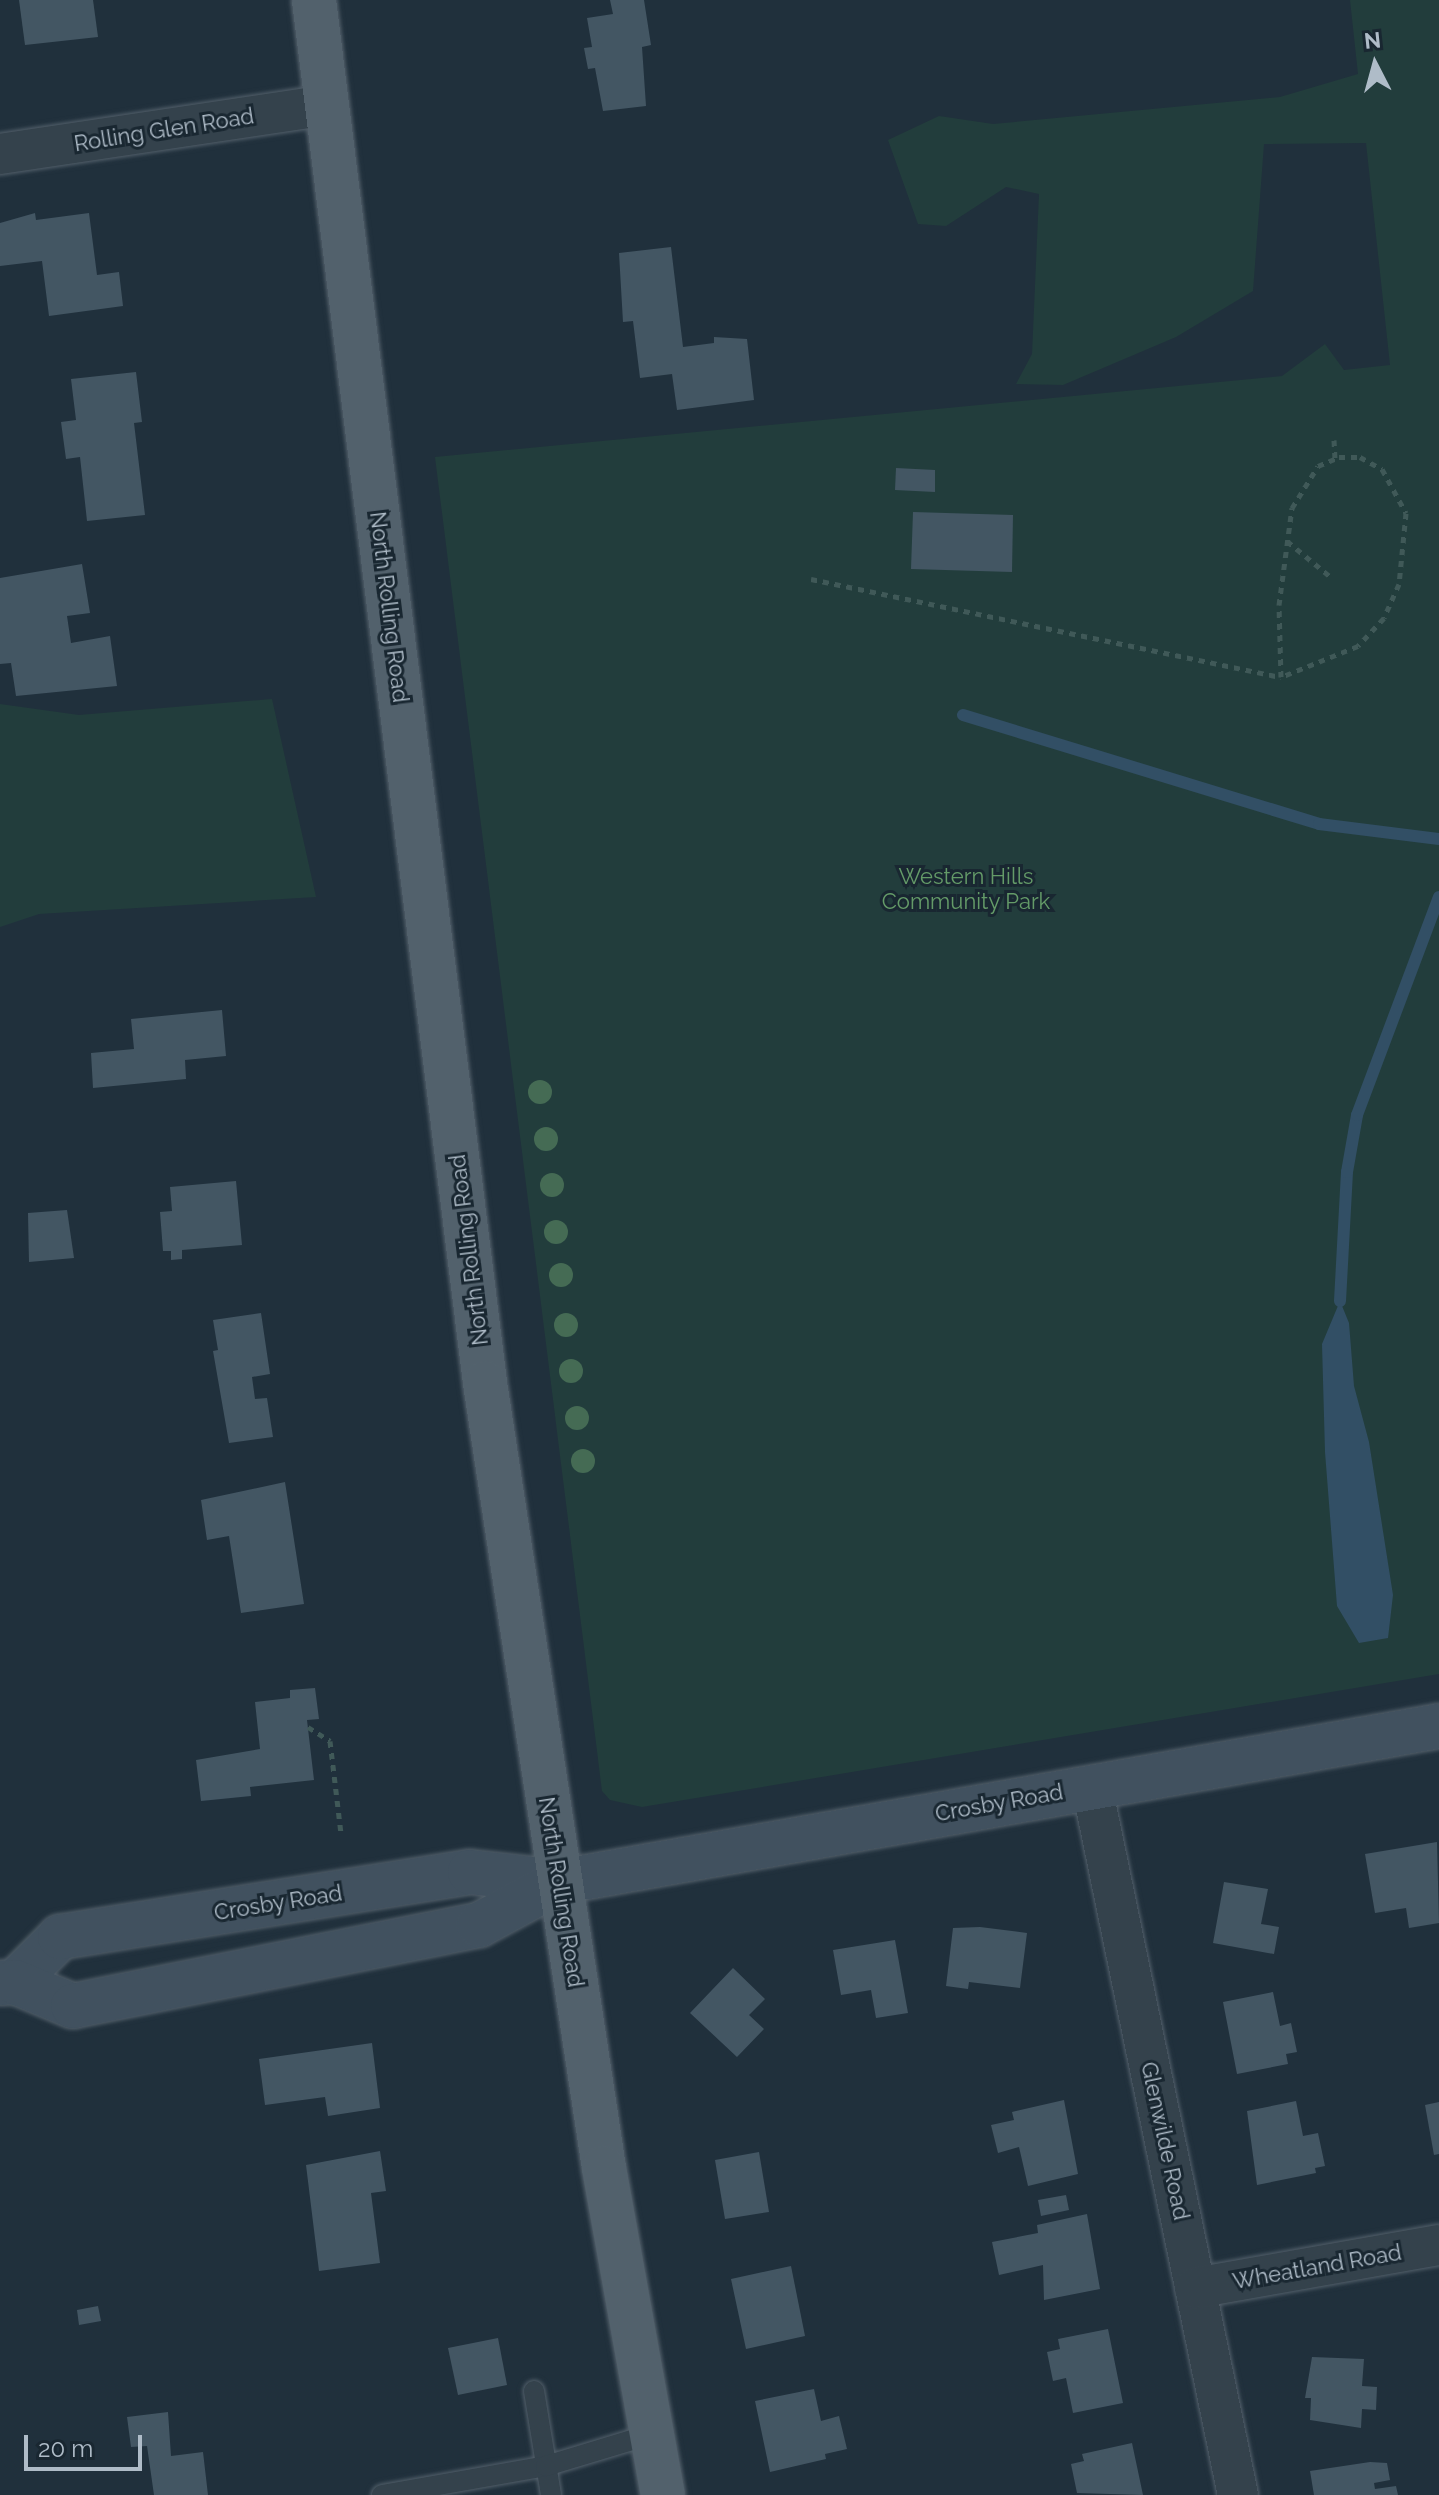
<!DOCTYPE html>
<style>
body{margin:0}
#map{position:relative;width:1439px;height:2495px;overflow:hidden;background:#20303c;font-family:Raleway,sans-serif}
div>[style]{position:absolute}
.green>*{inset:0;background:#223d3c}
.water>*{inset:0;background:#324f65}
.stream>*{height:12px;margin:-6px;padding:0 6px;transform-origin:6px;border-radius:6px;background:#324f65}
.building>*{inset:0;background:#435663}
.path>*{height:5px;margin-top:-2.5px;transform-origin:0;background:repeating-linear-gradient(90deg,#405958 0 6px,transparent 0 12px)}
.roads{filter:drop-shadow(0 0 2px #525f6a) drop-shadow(0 0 2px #525f6a)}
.lane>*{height:20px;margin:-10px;padding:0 10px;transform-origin:10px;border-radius:10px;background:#34424c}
.street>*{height:40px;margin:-20px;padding:0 20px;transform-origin:20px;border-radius:20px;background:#34424c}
.secondary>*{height:44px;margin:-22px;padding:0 22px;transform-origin:22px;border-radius:22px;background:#41515f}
.primary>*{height:44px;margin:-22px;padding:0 22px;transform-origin:22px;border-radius:22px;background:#52616c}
.trees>*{width:24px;height:24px;margin:-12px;border-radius:50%;background:#456b54}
span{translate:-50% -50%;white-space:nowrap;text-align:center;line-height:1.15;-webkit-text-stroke:6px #192731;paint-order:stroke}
.street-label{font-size:22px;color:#afbcc8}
.park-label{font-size:22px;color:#649b68}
.north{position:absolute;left:1335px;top:24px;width:80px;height:80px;-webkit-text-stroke:6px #192731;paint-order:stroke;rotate:354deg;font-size:22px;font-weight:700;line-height:32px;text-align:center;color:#afbcc8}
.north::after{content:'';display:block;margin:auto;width:28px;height:36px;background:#afbcc8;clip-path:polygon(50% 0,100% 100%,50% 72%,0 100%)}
.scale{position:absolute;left:24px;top:2435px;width:118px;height:36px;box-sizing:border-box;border:4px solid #afbcc8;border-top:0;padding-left:10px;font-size:24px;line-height:28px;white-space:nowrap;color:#afbcc8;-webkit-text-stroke:6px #192731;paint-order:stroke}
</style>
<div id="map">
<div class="green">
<i style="clip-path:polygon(1350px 0,1439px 0,1439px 1674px,642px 1807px,610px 1800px,602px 1791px,435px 457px,1282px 376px,1325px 344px,1344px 370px,1390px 365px,1366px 143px,1264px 144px,1253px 291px,1176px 337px,1063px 385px,1016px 384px,1032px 354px,1039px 194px,1006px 187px,946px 226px,918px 224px,888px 140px,939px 116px,993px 124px,1280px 97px,1358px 74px)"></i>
<i style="clip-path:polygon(272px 699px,316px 897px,39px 914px,0 927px,0 704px,79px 715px)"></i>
</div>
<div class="water">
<i style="clip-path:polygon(1340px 1301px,1349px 1323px,1354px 1386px,1369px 1442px,1393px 1595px,1388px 1638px,1359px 1643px,1337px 1606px,1325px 1452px,1322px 1344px)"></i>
</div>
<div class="stream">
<i style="left:963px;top:715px;width:372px;rotate:17deg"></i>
<i style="left:1319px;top:824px;width:121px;rotate:7.1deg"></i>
<i style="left:1340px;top:1301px;width:129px;rotate:-86.9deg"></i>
<i style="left:1347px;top:1172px;width:58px;rotate:-80deg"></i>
<i style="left:1357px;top:1115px;width:233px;rotate:-69.4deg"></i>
</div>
<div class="building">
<i style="clip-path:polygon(19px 0,93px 0,98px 37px,25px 45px)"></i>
<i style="clip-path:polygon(610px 0,644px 0,651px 45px,642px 47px,646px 106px,603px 111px,595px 68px,588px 69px,584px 48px,592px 47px,587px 18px,613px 14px)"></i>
<i style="clip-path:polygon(35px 213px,36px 220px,89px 213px,97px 275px,119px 272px,123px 306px,49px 316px,42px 261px,0 266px,0 223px)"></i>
<i style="clip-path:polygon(671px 247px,683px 347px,714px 343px,714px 337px,747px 339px,754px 400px,677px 410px,672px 374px,640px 378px,633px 321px,623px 322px,619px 253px)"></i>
<i style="clip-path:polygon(136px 372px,142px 422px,134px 423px,145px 515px,87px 521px,80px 457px,66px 459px,61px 422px,76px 420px,71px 379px)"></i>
<i style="clip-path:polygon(896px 468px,935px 470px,935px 492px,895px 490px)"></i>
<i style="clip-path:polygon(913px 512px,1013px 515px,1012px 572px,911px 569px)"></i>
<i style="clip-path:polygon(82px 564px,90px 613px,67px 616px,71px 643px,110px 636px,117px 686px,16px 696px,11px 663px,0 664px,0 578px)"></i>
<i style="clip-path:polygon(222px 1010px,226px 1056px,185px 1060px,186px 1079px,93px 1088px,91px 1053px,134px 1049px,131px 1019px)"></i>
<i style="clip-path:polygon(236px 1181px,242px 1245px,182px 1250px,182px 1259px,171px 1260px,171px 1251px,163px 1251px,160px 1212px,172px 1211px,170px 1187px)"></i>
<i style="clip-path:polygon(67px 1210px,74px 1258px,29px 1262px,28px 1213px)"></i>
<i style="clip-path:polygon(261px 1313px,270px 1374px,252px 1377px,255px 1399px,267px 1398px,273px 1437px,229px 1443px,213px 1351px,218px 1350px,213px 1320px)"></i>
<i style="clip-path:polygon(285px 1482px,304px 1604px,241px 1613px,229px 1536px,207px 1540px,201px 1500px)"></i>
<i style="clip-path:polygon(315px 1688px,319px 1719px,307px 1720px,314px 1780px,250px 1787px,251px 1796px,201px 1801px,196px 1760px,260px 1749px,255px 1702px,290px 1698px,290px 1690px)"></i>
<i style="clip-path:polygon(1437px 1842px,1439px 1923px,1409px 1928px,1406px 1908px,1375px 1913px,1365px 1854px)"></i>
<i style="clip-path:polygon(1224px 1882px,1268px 1889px,1261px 1924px,1279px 1927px,1274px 1954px,1213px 1943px)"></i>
<i style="clip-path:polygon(980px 1927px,1027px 1933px,1020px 1988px,969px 1982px,968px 1989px,946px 1986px,953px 1928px)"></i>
<i style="clip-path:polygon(895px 1940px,908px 2013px,876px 2018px,871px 1990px,841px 1995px,833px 1950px)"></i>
<i style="clip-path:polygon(733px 1968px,765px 1999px,749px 2015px,764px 2029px,737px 2057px,690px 2013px)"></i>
<i style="clip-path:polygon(1273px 1992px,1280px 2026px,1291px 2023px,1297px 2052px,1286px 2054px,1288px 2064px,1237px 2074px,1223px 2002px)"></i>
<i style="clip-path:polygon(372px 2043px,380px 2108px,328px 2116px,325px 2097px,265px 2105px,259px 2059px)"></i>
<i style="clip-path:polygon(1064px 2100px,1078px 2174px,1028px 2186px,1019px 2147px,998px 2153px,991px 2125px,1014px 2120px,1012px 2112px)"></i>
<i style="clip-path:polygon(1296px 2101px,1303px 2136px,1318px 2133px,1325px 2166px,1315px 2168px,1316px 2173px,1257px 2185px,1247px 2111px)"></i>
<i style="clip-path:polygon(1439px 2102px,1439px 2154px,1434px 2155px,1425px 2105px)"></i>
<i style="clip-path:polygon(380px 2151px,386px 2191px,371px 2193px,380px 2263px,319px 2271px,306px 2165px)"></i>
<i style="clip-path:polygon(759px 2152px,769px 2212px,725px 2219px,715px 2160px)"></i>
<i style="clip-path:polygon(1066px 2195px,1069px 2210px,1041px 2216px,1038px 2200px)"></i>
<i style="clip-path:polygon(1087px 2214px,1100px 2289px,1044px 2300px,1043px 2265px,999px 2275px,992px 2242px,1038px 2233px,1037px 2225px)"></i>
<i style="clip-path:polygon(791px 2266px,805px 2336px,746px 2349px,731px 2279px)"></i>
<i style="clip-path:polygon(98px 2306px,101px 2321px,79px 2325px,77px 2310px)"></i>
<i style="clip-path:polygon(1108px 2329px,1123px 2403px,1073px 2413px,1066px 2378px,1053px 2381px,1047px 2352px,1060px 2349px,1058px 2339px)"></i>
<i style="clip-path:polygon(498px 2338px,507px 2385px,458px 2395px,448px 2348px)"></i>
<i style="clip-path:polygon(1312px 2357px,1364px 2359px,1362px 2386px,1377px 2387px,1376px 2410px,1362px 2409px,1361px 2428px,1310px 2420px,1311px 2398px,1305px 2398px)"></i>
<i style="clip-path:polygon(814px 2389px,821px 2421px,839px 2416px,847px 2449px,825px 2454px,826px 2459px,770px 2472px,755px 2401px)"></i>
<i style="clip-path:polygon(168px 2412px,171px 2456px,203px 2452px,208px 2495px,154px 2495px,147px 2446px,131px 2447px,127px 2417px)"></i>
<i style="clip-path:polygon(1132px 2443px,1143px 2495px,1077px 2493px,1071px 2464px,1084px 2461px,1082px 2454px)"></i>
<i style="clip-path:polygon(1370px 2462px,1387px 2463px,1390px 2480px,1374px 2483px,1375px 2489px,1396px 2486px,1398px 2495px,1314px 2495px,1310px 2471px)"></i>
</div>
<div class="path">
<i style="left:1334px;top:440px;width:18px;rotate:87deg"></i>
<i style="left:1287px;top:541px;width:58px;rotate:39.4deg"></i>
<i style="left:811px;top:579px;width:480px;rotate:11.8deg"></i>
<i style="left:1281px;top:677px;width:72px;rotate:-91.6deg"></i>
<i style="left:1279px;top:605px;width:98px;rotate:-82.4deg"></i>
<i style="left:1292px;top:508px;width:49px;rotate:-58.2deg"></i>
<i style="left:1318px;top:466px;width:23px;rotate:-23deg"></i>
<i style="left:1339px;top:457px;width:21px"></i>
<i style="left:1360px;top:457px;width:25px;rotate:29deg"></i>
<i style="left:1382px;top:469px;width:50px;rotate:61.4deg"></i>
<i style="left:1406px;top:513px;width:71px;rotate:95.6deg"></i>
<i style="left:1399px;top:584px;width:37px;rotate:114deg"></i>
<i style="left:1384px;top:618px;width:38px;rotate:133deg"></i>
<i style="left:1358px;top:646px;width:83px;rotate:158.1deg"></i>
<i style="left:308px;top:1727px;width:26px;rotate:32deg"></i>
<i style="left:330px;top:1741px;width:93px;rotate:83.2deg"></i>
</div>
<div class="roads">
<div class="lane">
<i style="left:534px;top:2391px;width:105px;rotate:80.7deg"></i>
<i style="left:382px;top:2495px;width:167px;rotate:-10deg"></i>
<i style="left:546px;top:2466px;width:111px;rotate:-16.8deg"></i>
</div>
<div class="street">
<i style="left:0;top:154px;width:331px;rotate:-8.5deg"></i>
<i style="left:1092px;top:1787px;width:723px;rotate:78.35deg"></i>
<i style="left:1195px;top:2288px;width:248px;rotate:-10deg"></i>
</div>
<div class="secondary">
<i style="left:15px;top:1982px;width:64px;rotate:-45deg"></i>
<i style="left:60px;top:1937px;width:415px;rotate:-9deg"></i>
<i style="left:470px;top:1872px;width:90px;rotate:6.4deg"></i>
<i style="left:559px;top:1882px;width:894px;rotate:-10.05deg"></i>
<i style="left:0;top:1983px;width:15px;rotate:-4deg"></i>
<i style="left:15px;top:1982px;width:63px;rotate:22.5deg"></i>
<i style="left:73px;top:2006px;width:414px;rotate:-11.3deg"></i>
<i style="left:479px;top:1925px;width:91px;rotate:-28.3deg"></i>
</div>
<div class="primary">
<i style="left:314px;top:0;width:1394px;rotate:82.95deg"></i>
<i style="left:485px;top:1383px;width:794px;rotate:81.38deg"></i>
<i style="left:604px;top:2168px;width:332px;rotate:79.8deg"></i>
</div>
</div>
<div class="trees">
<i style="left:540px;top:1092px"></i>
<i style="left:546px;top:1139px"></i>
<i style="left:552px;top:1185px"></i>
<i style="left:556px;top:1232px"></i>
<i style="left:561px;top:1275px"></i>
<i style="left:566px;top:1325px"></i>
<i style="left:571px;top:1371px"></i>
<i style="left:577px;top:1418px"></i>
<i style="left:583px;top:1461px"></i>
</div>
<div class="street-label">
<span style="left:164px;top:130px;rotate:-9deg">Rolling Glen Road</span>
<span style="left:389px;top:607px;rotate:83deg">North Rolling Road</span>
<span style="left:469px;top:1250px;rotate:-97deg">North Rolling Road</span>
<span style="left:999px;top:1803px;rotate:-10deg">Crosby Road</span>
<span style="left:561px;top:1892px;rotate:81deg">North Rolling Road</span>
<span style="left:278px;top:1903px;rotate:-9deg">Crosby Road</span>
<span style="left:1165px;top:2141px;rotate:78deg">Glenwilde Road</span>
<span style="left:1317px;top:2267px;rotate:-10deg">Wheatland Road</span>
</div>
<div class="park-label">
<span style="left:966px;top:889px">Western Hills<br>Community Park</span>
</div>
<div class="north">N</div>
<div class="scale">20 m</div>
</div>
